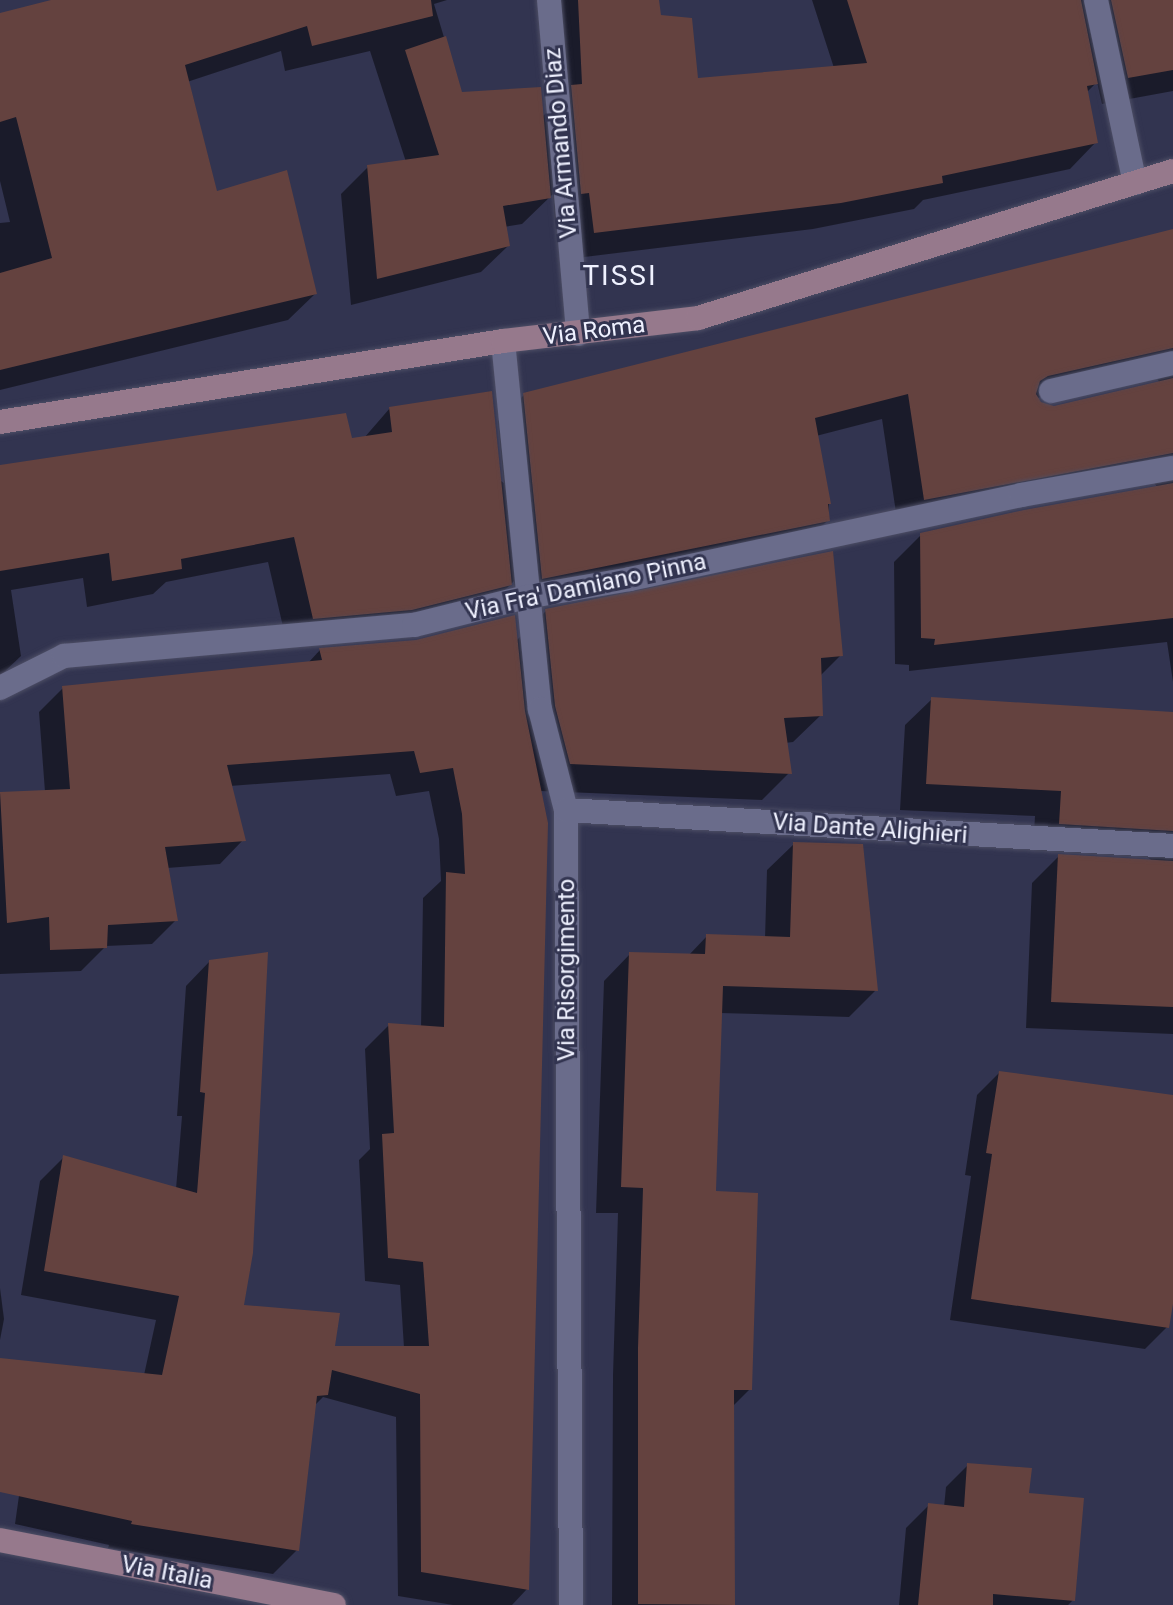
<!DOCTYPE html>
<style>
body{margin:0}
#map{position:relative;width:1173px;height:1605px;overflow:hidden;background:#323450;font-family:Roboto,sans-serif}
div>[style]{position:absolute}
.shadow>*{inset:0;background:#0007}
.building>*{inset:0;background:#64423f}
.roads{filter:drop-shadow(0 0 2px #4d4e65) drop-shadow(0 0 2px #4d4e65)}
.street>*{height:24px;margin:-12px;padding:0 12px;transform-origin:12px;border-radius:12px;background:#6a6c8b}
.secondary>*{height:24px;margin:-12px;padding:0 12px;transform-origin:12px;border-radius:12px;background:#96798c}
span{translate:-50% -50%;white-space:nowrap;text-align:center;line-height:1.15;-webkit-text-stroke:6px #323450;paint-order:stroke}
.street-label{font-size:24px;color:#eff1ff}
.quarter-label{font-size:28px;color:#eff1ff;letter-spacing:2px}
</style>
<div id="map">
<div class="shadow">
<i style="clip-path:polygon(59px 0,447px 0,434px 4px,461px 94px,542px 117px,556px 104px,551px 0,657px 0,660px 17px,697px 80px,834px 68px,812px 0,1173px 0,1173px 91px,1102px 104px,1097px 82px,1086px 93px,1096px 142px,1070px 169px,923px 200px,914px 209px,813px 229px,568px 259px,563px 218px,555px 219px,553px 194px,522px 224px,504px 227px,508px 246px,481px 272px,351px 305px,341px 194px,368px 167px,406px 162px,370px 51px,285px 71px,281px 51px,187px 82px,215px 194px,315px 294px,288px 320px,0 390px,0 223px,10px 222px,0 181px,0 15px)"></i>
<i style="clip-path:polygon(evenodd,1173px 232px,1173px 682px,1167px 642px,909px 671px,909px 665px,895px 664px,894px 562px,921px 535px,1158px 488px,1152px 480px,898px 526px,882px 419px,816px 436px,829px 503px,828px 520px,801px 547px,516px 604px,514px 581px,484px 611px,287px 644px,268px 562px,166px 582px,153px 594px,87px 607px,83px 578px,11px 590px,21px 656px,0 676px,0 467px,351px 440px,364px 438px,390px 408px,504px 483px,498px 421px,524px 395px,1173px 232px,1142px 374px,1157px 378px,1160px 384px,1054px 408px,1039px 403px,1037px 398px,1142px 374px)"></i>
<i style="clip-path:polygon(546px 611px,841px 655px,820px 676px,821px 715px,793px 742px,785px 743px,789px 773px,762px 800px,540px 791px,527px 1589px,512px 1605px,453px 1605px,398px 1596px,396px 1417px,323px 1397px,314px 1406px,297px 1550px,273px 1574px,108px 1548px,109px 1545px,15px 1524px,25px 1453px,0 1453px,0 1360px,144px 1375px,156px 1320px,21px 1295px,40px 1181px,64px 1157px,176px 1189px,182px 1116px,177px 1116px,186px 986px,210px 961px,242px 1307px,333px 1348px,404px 1348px,400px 1285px,365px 1281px,359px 1160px,370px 1149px,365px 1049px,389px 1025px,421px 1028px,423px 898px,441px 881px,439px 839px,429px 791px,396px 796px,390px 774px,230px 786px,243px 840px,220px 864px,167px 868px,176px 920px,152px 944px,106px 946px,81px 971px,0 974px,0 794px,45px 792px,39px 712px,63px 688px,308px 663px,320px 650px,516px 641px)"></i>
<i style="clip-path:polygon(932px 699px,1173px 714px,1173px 1034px,1026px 1028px,1032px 883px,1059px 856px,1154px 862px,1147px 857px,1033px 850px,1035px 816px,900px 810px,905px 725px)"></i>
<i style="clip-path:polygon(794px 844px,876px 990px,849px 1017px,720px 1013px,714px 1193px,750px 1389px,732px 1407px,733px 1605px,612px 1605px,613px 1375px,618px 1213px,596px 1213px,604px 981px,630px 954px,688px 956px,707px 936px,765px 938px,767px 870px)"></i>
<i style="clip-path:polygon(999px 1073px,1173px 1097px,1173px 1283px,1167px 1327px,1145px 1349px,950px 1320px,971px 1176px,965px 1175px,977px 1095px)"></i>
<i style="clip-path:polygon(0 1288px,4px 1319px,0 1340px)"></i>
<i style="clip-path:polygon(968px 1465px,1027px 1495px,1073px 1600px,1068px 1605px,899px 1605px,906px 1528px,928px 1506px,944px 1507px,946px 1487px)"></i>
</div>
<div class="building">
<i style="clip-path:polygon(51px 0,431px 0,433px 16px,312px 46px,307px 26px,185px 65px,217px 191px,287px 170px,317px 294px,0 370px,0 273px,52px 258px,16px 117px,0 122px,0 13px)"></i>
<i style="clip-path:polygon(578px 0,659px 0,661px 15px,692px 18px,698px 78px,867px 63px,847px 0,1081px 0,1098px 84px,1087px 86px,1098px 143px,942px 176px,943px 183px,841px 203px,594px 233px,589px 193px,581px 194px,571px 85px,582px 84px)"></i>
<i style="clip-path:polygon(1111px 0,1173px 0,1173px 70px,1128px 78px)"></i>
<i style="clip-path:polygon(446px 36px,462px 92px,541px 87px,551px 198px,503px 206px,510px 246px,377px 279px,367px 165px,439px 155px,405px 50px)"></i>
<i style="clip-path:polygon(1173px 229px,1173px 348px,1048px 376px,1040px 381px,1036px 394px,1041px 402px,1054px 406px,1173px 378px,1173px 453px,924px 500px,908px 394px,815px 418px,831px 504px,828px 504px,830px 521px,542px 579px,523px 393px)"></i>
<i style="clip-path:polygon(492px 391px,512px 585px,412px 610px,313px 619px,294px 537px,181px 559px,182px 569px,112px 581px,109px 553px,0 571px,0 465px,346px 413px,352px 438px,392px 432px,389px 407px)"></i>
<i style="clip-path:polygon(1173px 483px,1173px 618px,934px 645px,935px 639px,921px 638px,920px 533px,1024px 510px)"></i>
<i style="clip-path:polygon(833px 551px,843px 656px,821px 658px,823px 716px,784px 718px,792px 774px,570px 764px,555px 706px,545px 609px)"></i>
<i style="clip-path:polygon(515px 615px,525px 711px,548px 823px,529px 1590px,421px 1572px,420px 1394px,332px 1370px,328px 1395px,317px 1396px,299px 1551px,131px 1524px,132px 1521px,0 1492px,0 1358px,162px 1375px,179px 1296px,44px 1271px,63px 1155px,197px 1193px,205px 1093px,200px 1092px,209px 960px,268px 952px,253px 1253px,244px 1305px,340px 1313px,335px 1346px,429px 1346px,423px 1262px,388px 1258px,382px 1134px,394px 1133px,388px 1023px,444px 1027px,446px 872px,465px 874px,462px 814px,453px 768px,420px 773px,414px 751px,227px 765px,246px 841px,165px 847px,178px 921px,108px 925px,107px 948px,50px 950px,49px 917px,7px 923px,0 792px,70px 789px,62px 686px,322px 660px,319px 648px,416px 640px)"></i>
<i style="clip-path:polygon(931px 697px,1173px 712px,1173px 831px,1059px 824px,1061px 791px,926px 784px)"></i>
<i style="clip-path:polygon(793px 842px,863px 844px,878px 991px,723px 986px,716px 1191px,758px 1193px,752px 1390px,734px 1390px,735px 1605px,638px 1604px,638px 1348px,643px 1188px,621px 1187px,629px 952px,705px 954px,706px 934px,790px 937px)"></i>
<i style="clip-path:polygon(1058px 854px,1173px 861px,1173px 1007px,1051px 1002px)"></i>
<i style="clip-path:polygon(999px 1071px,1173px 1095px,1173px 1304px,1169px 1328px,971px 1299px,992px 1154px,986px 1153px)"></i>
<i style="clip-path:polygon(967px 1463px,1032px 1468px,1029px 1493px,1084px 1498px,1075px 1601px,993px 1594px,993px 1605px,918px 1605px,928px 1503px,964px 1507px)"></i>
</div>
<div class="roads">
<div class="street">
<i style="left:549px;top:0;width:335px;rotate:85deg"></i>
<i style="left:1096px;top:0;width:187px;rotate:78deg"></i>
<i style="left:503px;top:341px;width:370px;rotate:84.3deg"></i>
<i style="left:540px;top:709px;width:104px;rotate:75.6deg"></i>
<i style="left:566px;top:810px;width:795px;rotate:89.64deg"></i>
<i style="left:1051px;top:391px;width:125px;rotate:-12.9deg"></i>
<i style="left:0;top:688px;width:72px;rotate:-26.6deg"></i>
<i style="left:64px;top:656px;width:351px;rotate:-5.1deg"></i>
<i style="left:414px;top:625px;width:115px;rotate:-14deg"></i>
<i style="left:526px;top:597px;width:106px;rotate:-9.8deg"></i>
<i style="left:630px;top:579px;width:400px;rotate:-12.1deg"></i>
<i style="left:1021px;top:495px;width:154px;rotate:-10.1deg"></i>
<i style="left:566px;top:810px;width:608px;rotate:3.39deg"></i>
</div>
<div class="secondary">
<i style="left:0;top:422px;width:509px;rotate:-9.15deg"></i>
<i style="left:503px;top:341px;width:196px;rotate:-6.7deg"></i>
<i style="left:698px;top:318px;width:497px;rotate:-17.2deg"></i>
<i style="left:0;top:1540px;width:340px;rotate:11deg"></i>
</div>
</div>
<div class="street-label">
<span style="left:561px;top:143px;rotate:-95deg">Via Armando Diaz</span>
<span style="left:594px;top:331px;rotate:-7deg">Via Roma</span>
<span style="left:586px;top:587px;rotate:-12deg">Via Fra' Damiano Pinna</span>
<span style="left:870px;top:829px;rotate:4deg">Via Dante Alighieri</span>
<span style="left:567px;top:970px;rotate:-90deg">Via Risorgimento</span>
<span style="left:167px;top:1573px;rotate:11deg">Via Italia</span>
</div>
<div class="quarter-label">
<span style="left:620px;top:276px">TISSI</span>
</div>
</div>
